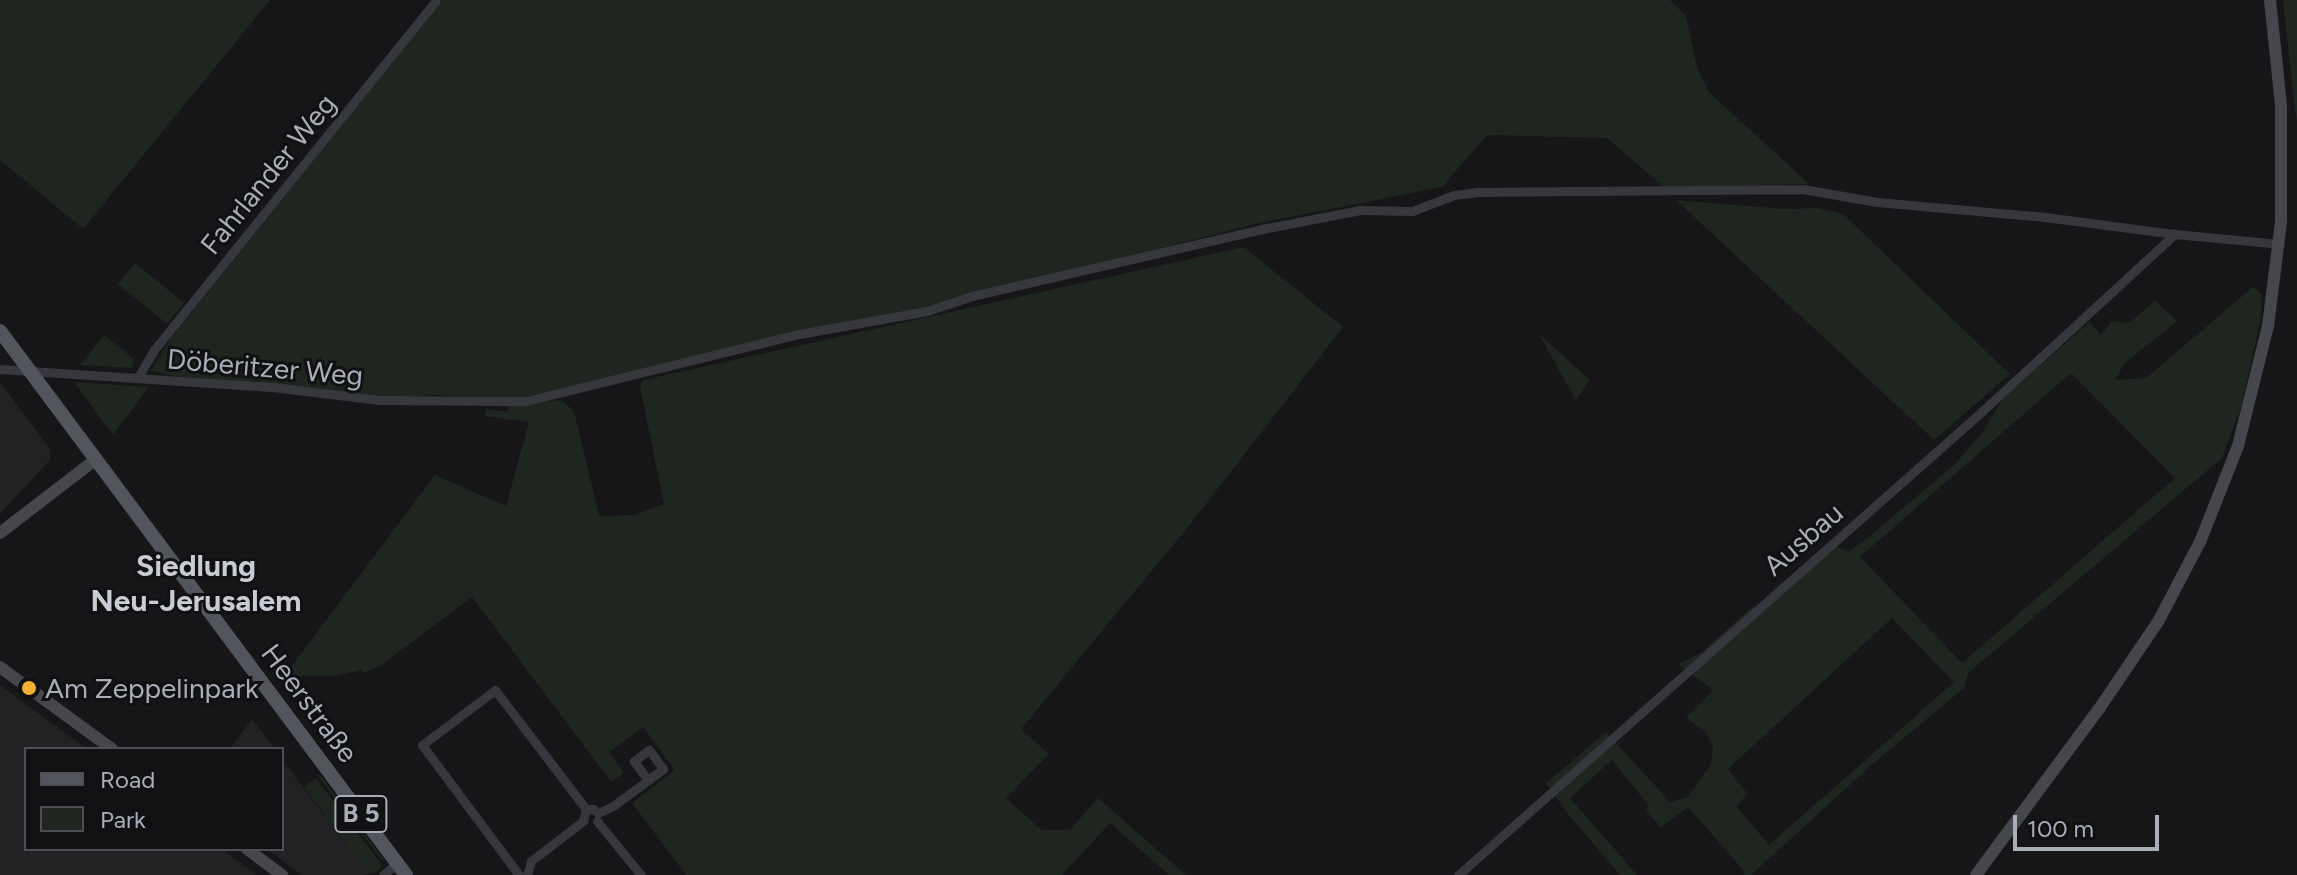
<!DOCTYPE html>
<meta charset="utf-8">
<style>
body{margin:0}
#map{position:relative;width:2297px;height:875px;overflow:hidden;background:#161618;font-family:Figtree,sans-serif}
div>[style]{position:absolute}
.built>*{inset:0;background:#222225}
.green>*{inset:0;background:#1e261f}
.minor>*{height:9px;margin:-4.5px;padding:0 4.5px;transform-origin:4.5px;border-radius:4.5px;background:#37383d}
.secondary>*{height:12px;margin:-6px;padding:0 6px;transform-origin:6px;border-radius:6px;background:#45474d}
.primary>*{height:14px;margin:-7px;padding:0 7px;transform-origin:7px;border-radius:7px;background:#53555c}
.dots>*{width:22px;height:22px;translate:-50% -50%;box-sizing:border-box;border:4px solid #111113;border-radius:50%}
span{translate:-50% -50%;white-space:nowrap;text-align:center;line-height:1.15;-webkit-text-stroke:6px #111113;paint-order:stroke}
.shield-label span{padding:2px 6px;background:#111113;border:2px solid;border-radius:6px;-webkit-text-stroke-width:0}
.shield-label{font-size:26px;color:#a8adb8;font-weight:700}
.street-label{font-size:28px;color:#a8adb8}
.poi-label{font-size:28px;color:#a8adb8}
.left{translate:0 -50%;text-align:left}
.neighbourhood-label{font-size:30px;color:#c9ccd4;font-weight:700}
.legend{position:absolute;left:24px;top:747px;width:260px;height:104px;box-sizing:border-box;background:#111113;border:2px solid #4d4f55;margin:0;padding:10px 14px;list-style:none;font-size:24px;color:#a8adb8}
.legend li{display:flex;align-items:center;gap:16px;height:40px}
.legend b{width:40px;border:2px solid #4d4f55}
.scale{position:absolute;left:2013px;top:815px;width:146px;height:36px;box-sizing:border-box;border:4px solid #a8adb8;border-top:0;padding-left:10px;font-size:24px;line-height:28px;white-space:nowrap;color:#a8adb8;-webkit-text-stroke:6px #111113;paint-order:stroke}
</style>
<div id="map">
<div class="built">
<i style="clip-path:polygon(0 382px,50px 449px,50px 460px,0 514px)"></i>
<i style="clip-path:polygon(0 685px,87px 749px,26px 749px,26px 849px,222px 849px,257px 875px,0 875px)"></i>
<i style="clip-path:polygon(252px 719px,275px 749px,230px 749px)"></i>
<i style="clip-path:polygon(282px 759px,364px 869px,362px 875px,302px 875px,267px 849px,282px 849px)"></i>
</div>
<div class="green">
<i style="clip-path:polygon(0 0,270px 0,83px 229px,0 160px)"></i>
<i style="clip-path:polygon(443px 0,1670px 0,1686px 16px,1697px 68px,1709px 92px,1809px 184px,1664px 187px,1607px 138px,1487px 135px,1442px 187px,1255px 224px,925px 309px,520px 398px,435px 395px,379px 398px,324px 389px,173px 376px,151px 371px,171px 338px)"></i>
<i style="clip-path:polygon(2283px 0,2297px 0,2297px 122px,2294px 101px)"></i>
<i style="clip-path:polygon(1676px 200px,1784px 209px,1818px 208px,1843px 214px,2010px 374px,1934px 440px)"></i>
<i style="clip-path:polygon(1244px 247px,1343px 327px,1192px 522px,1021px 729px,1049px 754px,1006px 798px,1042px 830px,1056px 830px,1071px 829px,1098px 798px,1186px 875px,1169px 875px,1110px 823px,1062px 875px,686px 875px,632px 803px,675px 770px,643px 727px,609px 752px,624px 773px,611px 782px,472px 597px,381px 665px,364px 673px,361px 670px,335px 676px,294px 676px,289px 670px,435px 475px,506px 506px,529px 422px,484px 416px,487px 409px,507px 412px,508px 406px,561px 400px,574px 411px,599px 516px,635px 515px,664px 504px,640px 387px,643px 380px)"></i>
<i style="clip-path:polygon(135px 263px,184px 303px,167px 324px,118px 284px)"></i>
<i style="clip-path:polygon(evenodd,2253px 287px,2262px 295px,2260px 323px,2241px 407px,2222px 458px,1968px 673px,1964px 688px,1875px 762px,1751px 875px,1743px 875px,1745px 872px,1688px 807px,1661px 827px,1646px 811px,1649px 806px,1612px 760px,1570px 798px,1637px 875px,1620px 875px,1568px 814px,1546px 783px,1606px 732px,1670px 802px,1688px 797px,1711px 764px,1713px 745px,1705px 731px,1686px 718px,1713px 690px,1678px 664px,1702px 652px,1752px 607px,1766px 607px,1837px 546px,1848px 552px,1870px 536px,1955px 464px,1982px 433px,2002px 400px,2089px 322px,2101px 335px,2112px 321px,2129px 323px,2155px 301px,2177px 321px,2124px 364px,2115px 380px,2146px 378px,2253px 287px,2071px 373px,2175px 478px,1962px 663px,1860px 557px,2071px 373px,2253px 287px,1892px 618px,1954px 682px,1769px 845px,1736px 806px,1748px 794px,1728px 769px,1892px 618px)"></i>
<i style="clip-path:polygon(1538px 333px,1590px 380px,1576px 400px)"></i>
<i style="clip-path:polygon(104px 335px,134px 359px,132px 368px,80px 365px)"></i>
<i style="clip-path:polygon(74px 382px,149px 387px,113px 435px)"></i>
<i style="clip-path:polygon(320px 775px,382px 857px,384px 863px,318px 776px)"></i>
<i style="clip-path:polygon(316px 778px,382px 865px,378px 872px,362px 875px,364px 869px,304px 787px)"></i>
</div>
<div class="minor">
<i style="left:0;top:369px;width:274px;rotate:3.8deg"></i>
<i style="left:273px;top:387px;width:107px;rotate:7deg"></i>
<i style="left:379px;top:400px;width:147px;rotate:0.4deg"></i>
<i style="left:526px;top:401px;width:281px;rotate:-13.8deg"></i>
<i style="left:799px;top:334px;width:130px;rotate:-10.2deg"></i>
<i style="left:927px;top:311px;width:47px;rotate:-18.4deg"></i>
<i style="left:972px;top:296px;width:293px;rotate:-13deg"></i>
<i style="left:1257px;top:230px;width:105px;rotate:-11deg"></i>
<i style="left:1360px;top:210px;width:52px;rotate:1.1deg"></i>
<i style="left:1412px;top:211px;width:45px;rotate:-20.9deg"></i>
<i style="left:1454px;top:195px;width:24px;rotate:-7deg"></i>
<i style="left:1478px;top:192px;width:325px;rotate:-0.5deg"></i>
<i style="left:1803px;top:189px;width:75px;rotate:10deg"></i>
<i style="left:1877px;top:202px;width:169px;rotate:5.1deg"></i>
<i style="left:2045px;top:217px;width:131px;rotate:7.5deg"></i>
<i style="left:138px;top:377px;width:31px;rotate:-59deg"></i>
<i style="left:154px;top:350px;width:449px;rotate:-51.1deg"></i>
<i style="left:597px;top:821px;width:70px;rotate:50.8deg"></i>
<i style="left:383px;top:875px;width:18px;rotate:-41deg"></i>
<i style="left:519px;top:875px;width:162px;rotate:-126.7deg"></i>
<i style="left:422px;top:745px;width:91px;rotate:-37deg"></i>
<i style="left:495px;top:690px;width:150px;rotate:52.6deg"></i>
<i style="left:527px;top:875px;width:15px;rotate:-74deg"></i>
<i style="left:531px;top:861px;width:66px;rotate:-37.6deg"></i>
<i style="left:583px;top:821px;width:12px;rotate:-76deg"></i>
<i style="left:586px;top:809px;width:7px"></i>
<i style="left:593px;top:809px;width:6px;rotate:39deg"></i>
<i style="left:598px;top:813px;width:17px;rotate:-25deg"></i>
<i style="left:613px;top:806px;width:44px;rotate:-36.6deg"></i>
<i style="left:648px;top:780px;width:19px;rotate:-36deg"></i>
<i style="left:663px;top:769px;width:24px;rotate:-126deg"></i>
<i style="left:649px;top:750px;width:19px;rotate:144deg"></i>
<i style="left:634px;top:761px;width:24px;rotate:54deg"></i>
<i style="left:1458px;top:875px;width:694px;rotate:-41.5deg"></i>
<i style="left:1978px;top:415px;width:268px;rotate:-42.6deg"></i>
<i style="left:2175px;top:234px;width:105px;rotate:5.4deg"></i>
</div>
<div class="secondary">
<i style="left:0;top:533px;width:121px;rotate:-37.6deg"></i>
<i style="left:0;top:667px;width:139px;rotate:36.2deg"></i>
<i style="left:247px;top:849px;width:44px;rotate:36.6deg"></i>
<i style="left:1976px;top:875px;width:207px;rotate:-53.5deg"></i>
<i style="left:2099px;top:709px;width:107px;rotate:-56deg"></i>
<i style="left:2159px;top:620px;width:88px;rotate:-62.3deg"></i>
<i style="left:2200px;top:542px;width:103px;rotate:-68.4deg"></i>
<i style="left:2238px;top:446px;width:124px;rotate:-76deg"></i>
<i style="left:2268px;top:326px;width:106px;rotate:-82.9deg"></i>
<i style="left:2281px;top:221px;width:116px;rotate:-90deg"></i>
<i style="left:2281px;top:105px;width:106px;rotate:-96deg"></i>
</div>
<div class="primary">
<i style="left:0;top:331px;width:679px;rotate:53.27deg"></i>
</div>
<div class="dots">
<i style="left:29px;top:688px;background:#f2b134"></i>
</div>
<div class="shield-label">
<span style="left:361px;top:814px">B 5</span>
</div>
<div class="street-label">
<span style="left:268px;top:174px;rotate:-51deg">Fahrlander Weg</span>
<span style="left:265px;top:367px;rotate:5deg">Döberitzer Weg</span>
<span style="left:1803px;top:539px;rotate:-41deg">Ausbau</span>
<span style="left:310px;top:703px;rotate:53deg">Heerstraße</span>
</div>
<div class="poi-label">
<span class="left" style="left:45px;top:688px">Am Zeppelinpark</span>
</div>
<div class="neighbourhood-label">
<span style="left:196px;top:583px">Siedlung<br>Neu-Jerusalem</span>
</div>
<ul class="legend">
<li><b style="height:10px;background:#53555c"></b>Road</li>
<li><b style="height:22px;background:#1e261f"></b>Park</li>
</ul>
<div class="scale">100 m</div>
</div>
